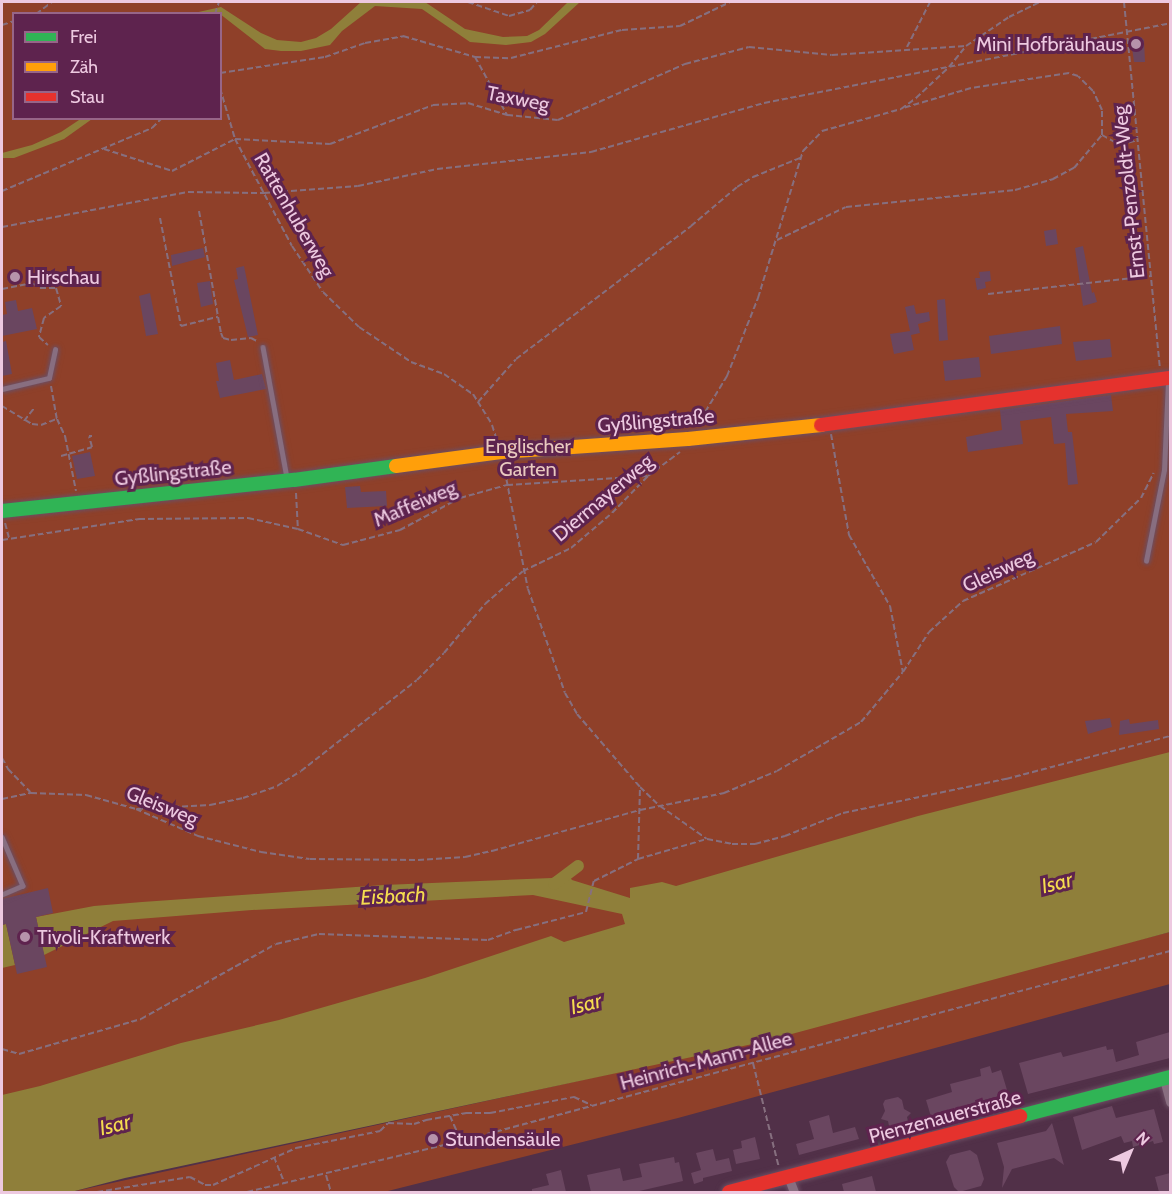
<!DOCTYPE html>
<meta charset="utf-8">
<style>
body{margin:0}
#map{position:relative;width:1172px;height:1194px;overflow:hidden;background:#513048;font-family:Cabin,sans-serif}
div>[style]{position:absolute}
.green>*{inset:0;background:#8f4029}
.water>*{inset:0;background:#8f7f3a}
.canal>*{height:12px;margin:-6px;padding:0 6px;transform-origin:6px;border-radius:6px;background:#8f7f3a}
.building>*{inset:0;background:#6a4660}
.path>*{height:2px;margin-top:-1px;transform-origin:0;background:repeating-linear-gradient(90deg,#866f7f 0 6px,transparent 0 9px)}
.roads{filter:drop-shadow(0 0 2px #6b4e63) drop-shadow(0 0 2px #6b4e63)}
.lane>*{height:4.5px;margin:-2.25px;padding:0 2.25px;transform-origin:2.25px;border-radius:2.25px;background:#886e80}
.street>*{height:9px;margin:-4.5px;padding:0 4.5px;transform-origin:4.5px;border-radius:4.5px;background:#886e80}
.fast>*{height:14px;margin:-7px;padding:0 7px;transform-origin:7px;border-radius:7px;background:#30b455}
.slow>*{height:14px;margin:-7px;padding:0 7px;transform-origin:7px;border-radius:7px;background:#ff9f0a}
.jam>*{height:14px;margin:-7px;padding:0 7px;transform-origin:7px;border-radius:7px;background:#e5322d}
.dots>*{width:16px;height:16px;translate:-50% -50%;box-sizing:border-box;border:3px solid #5e234e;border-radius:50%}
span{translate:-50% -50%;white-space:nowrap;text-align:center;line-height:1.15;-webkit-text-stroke:6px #5e234e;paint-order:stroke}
.poi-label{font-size:20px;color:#edc9e0}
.right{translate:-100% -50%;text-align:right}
.left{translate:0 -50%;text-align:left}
.street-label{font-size:20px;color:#edc9e0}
.park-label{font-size:20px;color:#e9c9bf}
.water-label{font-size:21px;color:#f5dc4f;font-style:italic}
.frame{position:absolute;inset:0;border:3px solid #edc9e0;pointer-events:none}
.legend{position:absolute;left:12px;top:12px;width:210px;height:108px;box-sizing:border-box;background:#5e234e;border:2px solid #976588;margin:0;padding:8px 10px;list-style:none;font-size:18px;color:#edc9e0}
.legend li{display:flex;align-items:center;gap:12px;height:30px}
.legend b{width:30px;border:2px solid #976588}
.north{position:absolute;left:1100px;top:1122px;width:60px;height:60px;-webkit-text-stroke:4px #5e234e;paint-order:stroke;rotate:44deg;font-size:16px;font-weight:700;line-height:24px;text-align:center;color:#edc9e0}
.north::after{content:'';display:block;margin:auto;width:21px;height:27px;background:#edc9e0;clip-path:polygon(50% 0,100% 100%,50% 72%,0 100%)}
</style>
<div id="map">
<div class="green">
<i style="clip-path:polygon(evenodd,2px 2px,1170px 2px,1170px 762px,627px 929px,2px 1101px,2px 2px,14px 14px,220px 14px,220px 118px,14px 118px,14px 14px)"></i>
<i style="clip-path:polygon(1170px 932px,1170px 984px,678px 1118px,384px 1192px,71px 1192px,614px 1073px)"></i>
</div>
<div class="water">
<i style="clip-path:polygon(361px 2px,425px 2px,465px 29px,503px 37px,527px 36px,539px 30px,568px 2px,580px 2px,545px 34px,531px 42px,506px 45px,470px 42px,422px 9px,375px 6px,342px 31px,330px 45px,301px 51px,281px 51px,265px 49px,220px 14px,194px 13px,221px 7px,261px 33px,277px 40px,301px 42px,316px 38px,331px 29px)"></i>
<i style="clip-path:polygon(82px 118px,92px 119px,64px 139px,14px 158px,2px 158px,2px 153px,32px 145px,61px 132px)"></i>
<i style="clip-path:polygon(1170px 752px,1170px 932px,762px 1042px,125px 1178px,71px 1192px,2px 1192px,2px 1095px,40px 1086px,181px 1043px,279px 1020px,425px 978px,551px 936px,564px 942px,625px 924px,622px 914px,533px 895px,252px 910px,113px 921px,44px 955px,36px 917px,94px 906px,142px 902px,384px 885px,552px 878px,565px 871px,572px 880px,630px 898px,630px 888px,662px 882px,676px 886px,918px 816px)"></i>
<i style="clip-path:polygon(6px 924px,15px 965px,2px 968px,2px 925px)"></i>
</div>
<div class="canal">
<i style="left:554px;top:884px;width:30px;rotate:-37deg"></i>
</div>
<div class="building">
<i style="clip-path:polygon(1141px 37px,1144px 40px,1145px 62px,1134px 62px,1131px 41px)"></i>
<i style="clip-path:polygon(1056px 229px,1058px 244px,1046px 246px,1044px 231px)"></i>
<i style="clip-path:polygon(1083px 246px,1092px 293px,1094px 292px,1097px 302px,1083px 306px,1075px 248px)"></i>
<i style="clip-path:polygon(203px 248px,205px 257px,172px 266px,171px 255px)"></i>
<i style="clip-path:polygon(244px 266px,258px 335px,248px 337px,234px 280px,238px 279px,236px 268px)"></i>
<i style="clip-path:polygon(990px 271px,991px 281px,985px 282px,986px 288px,977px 290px,975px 278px,980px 278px,979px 272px)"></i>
<i style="clip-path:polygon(210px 281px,213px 304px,201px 307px,197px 283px)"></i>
<i style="clip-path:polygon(150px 293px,158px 334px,146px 336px,139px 296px)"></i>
<i style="clip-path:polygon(945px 299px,948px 340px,939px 341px,937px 300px)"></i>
<i style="clip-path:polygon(16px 300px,18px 311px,32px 308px,37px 329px,2px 336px,2px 315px,7px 314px,5px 302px)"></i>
<i style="clip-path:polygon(914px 305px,916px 314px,929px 312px,930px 321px,918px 324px,920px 333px,911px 335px,914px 350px,894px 354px,890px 334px,910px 331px,905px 307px)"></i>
<i style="clip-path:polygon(1060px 326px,1062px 344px,991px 354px,989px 336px)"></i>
<i style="clip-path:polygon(1110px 339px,1112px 357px,1076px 361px,1073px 342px)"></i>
<i style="clip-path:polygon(6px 341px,12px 374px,2px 376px,2px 342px)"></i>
<i style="clip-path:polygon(979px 357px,981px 377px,945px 381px,943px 361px)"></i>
<i style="clip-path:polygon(230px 360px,234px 380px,262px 374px,266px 389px,220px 398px,216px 381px,219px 381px,216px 363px)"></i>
<i style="clip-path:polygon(1111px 395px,1113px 411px,1066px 414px,1068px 432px,1072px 432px,1078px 484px,1068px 485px,1065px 443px,1054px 444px,1051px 417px,1020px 421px,1023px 444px,968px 452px,966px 437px,1002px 430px,1000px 410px)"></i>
<i style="clip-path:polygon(90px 452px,95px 476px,77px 479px,72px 456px)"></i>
<i style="clip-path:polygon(360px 486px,361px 492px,386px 491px,387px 506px,347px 508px,345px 487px)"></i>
<i style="clip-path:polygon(1110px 718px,1112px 727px,1088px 734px,1085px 721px)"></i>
<i style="clip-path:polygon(1129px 719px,1130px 724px,1158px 720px,1159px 729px,1119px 735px,1120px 721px)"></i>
<i style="clip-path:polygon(48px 888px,53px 913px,36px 917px,47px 967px,17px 974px,6px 924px,2px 925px,2px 899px)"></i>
<i style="clip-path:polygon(1170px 1032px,1170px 1058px,1028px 1094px,1019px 1063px,1061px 1052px,1063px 1057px,1106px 1046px,1107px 1050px,1113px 1049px,1116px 1062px,1139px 1055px,1136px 1042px)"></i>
<i style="clip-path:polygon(990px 1066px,992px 1073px,1001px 1070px,1007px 1090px,998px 1092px,999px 1096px,967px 1105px,968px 1110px,932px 1120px,926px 1100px,952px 1092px,950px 1084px,981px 1076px,980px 1069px)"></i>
<i style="clip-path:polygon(898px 1097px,902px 1100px,904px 1109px,911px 1113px,907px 1117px,909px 1126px,890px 1131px,888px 1121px,881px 1119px,885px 1111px,883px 1104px,885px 1100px)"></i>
<i style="clip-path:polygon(1112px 1106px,1116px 1118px,1154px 1109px,1163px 1142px,1154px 1144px,1153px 1141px,1133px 1147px,1132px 1141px,1124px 1143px,1121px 1136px,1082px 1150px,1073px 1117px)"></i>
<i style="clip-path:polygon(829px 1115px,833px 1133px,855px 1127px,859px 1139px,799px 1155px,796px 1144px,814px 1139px,809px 1121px)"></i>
<i style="clip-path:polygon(1052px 1123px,1064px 1165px,1054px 1158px,1012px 1169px,1002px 1188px,1004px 1167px,997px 1143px,1046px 1131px)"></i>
<i style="clip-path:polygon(755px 1137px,760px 1159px,736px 1164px,733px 1150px,742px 1148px,741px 1141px)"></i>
<i style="clip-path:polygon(713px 1149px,716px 1161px,729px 1158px,732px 1171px,703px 1178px,703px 1181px,694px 1184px,691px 1173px,701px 1170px,696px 1153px)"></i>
<i style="clip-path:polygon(970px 1150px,977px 1155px,984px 1179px,981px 1186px,959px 1192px,954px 1187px,946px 1162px,950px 1155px)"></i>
<i style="clip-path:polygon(674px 1157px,675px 1163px,679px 1162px,683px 1181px,635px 1192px,591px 1192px,587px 1175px,620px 1168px,623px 1181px,642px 1177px,639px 1164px)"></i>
<i style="clip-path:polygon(561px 1170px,566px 1192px,532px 1192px,532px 1189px,549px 1185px,546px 1174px)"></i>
<i style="clip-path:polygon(1170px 1173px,1170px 1192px,1159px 1192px,1155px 1177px)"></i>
<i style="clip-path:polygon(872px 1176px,876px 1192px,844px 1192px,842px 1184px)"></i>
</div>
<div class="path">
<i style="left:468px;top:2px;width:43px;rotate:18.9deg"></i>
<i style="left:509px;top:16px;width:22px;rotate:-16deg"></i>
<i style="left:530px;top:10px;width:11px;rotate:-49deg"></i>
<i style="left:1124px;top:2px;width:366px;rotate:84.4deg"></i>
<i style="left:36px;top:14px;width:20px;rotate:-37deg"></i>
<i style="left:215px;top:14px;width:13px;rotate:-72deg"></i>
<i style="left:2px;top:25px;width:13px;rotate:-18deg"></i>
<i style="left:907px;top:47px;width:51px;rotate:-62.9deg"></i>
<i style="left:475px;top:57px;width:66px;rotate:61.1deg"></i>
<i style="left:220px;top:73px;width:106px;rotate:-8.7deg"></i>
<i style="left:325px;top:57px;width:42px;rotate:-19.3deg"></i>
<i style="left:365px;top:43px;width:39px;rotate:-10deg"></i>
<i style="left:403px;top:36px;width:75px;rotate:16.3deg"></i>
<i style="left:475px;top:57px;width:36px;rotate:2deg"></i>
<i style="left:511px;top:58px;width:114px;rotate:-14.2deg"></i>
<i style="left:622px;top:30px;width:58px;rotate:-3.9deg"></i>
<i style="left:680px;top:26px;width:55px;rotate:-25.6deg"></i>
<i style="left:220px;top:88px;width:53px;rotate:73.6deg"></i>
<i style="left:235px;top:139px;width:121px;rotate:62deg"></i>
<i style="left:292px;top:246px;width:55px;rotate:56deg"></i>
<i style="left:323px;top:292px;width:50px;rotate:44.2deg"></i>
<i style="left:359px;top:327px;width:63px;rotate:33.9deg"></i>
<i style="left:411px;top:362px;width:35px;rotate:20deg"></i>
<i style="left:444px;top:374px;width:35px;rotate:35deg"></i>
<i style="left:473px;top:394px;width:36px;rotate:58deg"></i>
<i style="left:492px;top:425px;width:16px;rotate:72deg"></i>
<i style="left:1102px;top:135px;width:21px;rotate:29deg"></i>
<i style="left:1120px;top:145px;width:19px;rotate:-16deg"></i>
<i style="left:104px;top:149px;width:71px;rotate:17.9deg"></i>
<i style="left:172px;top:171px;width:71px;rotate:-26.9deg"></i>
<i style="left:235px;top:139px;width:95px;rotate:3deg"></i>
<i style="left:330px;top:144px;width:110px;rotate:-20.7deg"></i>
<i style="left:433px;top:105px;width:35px;rotate:-3deg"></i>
<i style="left:468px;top:103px;width:41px;rotate:17.1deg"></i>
<i style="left:507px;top:115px;width:51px;rotate:5.6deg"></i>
<i style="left:558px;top:120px;width:139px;rotate:-23.8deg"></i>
<i style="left:685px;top:64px;width:66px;rotate:-14.9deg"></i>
<i style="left:749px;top:47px;width:83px;rotate:5.5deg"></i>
<i style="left:832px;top:55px;width:134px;rotate:-3.8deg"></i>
<i style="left:2px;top:191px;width:163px;rotate:-22.8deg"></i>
<i style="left:152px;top:128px;width:14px;rotate:-45deg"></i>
<i style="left:199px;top:211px;width:124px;rotate:79.8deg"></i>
<i style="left:221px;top:333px;width:5px;rotate:68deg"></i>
<i style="left:223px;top:338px;width:8px;rotate:14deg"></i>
<i style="left:231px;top:340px;width:20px;rotate:-6deg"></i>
<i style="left:251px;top:338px;width:7px;rotate:27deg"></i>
<i style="left:160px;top:218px;width:110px;rotate:79deg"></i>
<i style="left:181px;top:326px;width:38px;rotate:-14deg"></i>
<i style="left:2px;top:227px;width:189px;rotate:-10.7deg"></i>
<i style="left:188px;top:192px;width:76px;rotate:0.8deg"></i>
<i style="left:264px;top:193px;width:94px;rotate:-4.3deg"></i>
<i style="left:358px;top:186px;width:81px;rotate:-12.1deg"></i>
<i style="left:437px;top:169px;width:155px;rotate:-6.3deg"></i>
<i style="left:591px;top:152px;width:180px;rotate:-15.8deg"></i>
<i style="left:764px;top:103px;width:414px;rotate:-11.1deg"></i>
<i style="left:777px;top:240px;width:76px;rotate:-25.6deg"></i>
<i style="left:846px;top:207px;width:170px;rotate:-5.7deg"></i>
<i style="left:1015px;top:190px;width:40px;rotate:-16deg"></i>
<i style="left:1053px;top:179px;width:24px;rotate:-28deg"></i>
<i style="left:1074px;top:168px;width:43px;rotate:-49.7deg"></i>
<i style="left:1102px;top:135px;width:25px;rotate:-90deg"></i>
<i style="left:1102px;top:110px;width:21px;rotate:-115deg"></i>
<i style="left:1093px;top:91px;width:21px;rotate:-135deg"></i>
<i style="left:1078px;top:76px;width:9px;rotate:-162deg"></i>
<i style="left:1069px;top:73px;width:99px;rotate:171.3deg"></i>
<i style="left:971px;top:88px;width:71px;rotate:163.6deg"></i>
<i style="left:2px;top:289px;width:31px;rotate:-11deg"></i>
<i style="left:32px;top:283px;width:9px;rotate:32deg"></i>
<i style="left:40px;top:288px;width:16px"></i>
<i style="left:56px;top:288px;width:19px;rotate:74deg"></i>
<i style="left:61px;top:306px;width:21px;rotate:145deg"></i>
<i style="left:44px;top:318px;width:20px;rotate:105deg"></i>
<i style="left:39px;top:337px;width:12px;rotate:42deg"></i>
<i style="left:988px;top:294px;width:164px;rotate:-6.3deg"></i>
<i style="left:51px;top:386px;width:34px;rotate:80deg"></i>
<i style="left:478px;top:402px;width:57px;rotate:-48.5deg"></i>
<i style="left:516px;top:359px;width:220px;rotate:-37.2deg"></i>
<i style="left:691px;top:226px;width:60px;rotate:-40.3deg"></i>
<i style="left:737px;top:187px;width:19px;rotate:-32deg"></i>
<i style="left:753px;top:177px;width:51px;rotate:-22deg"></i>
<i style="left:2px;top:406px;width:35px;rotate:31deg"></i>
<i style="left:32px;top:424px;width:9px;rotate:6deg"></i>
<i style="left:41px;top:425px;width:17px;rotate:-21deg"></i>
<i style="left:57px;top:419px;width:19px;rotate:65deg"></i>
<i style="left:65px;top:436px;width:56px;rotate:78.7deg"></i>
<i style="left:24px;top:421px;width:18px;rotate:-52deg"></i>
<i style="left:696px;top:427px;width:60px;rotate:-58.7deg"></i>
<i style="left:727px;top:376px;width:84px;rotate:-68.3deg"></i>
<i style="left:758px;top:298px;width:154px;rotate:-73deg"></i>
<i style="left:803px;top:151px;width:28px;rotate:-46deg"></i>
<i style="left:822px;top:131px;width:82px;rotate:-15.6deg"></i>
<i style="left:901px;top:109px;width:19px;rotate:-36deg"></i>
<i style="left:916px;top:98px;width:45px;rotate:-43.2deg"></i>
<i style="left:949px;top:67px;width:27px;rotate:-51deg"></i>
<i style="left:966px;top:46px;width:52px;rotate:-34deg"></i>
<i style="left:1009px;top:17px;width:34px;rotate:-26deg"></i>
<i style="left:831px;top:434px;width:103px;rotate:79.9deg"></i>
<i style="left:849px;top:535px;width:82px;rotate:60deg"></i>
<i style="left:890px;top:606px;width:67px;rotate:78.9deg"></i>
<i style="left:61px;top:456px;width:32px;rotate:-16deg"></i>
<i style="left:92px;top:447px;width:11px;rotate:-105deg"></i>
<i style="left:89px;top:436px;width:3px"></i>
<i style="left:503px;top:462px;width:129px;rotate:78.9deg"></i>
<i style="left:528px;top:589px;width:110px;rotate:70.4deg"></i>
<i style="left:565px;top:693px;width:24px;rotate:60deg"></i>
<i style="left:577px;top:714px;width:96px;rotate:49.2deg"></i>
<i style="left:640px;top:787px;width:28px;rotate:44deg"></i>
<i style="left:660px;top:806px;width:57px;rotate:35.1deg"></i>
<i style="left:707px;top:839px;width:25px;rotate:11deg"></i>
<i style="left:732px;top:844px;width:23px"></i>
<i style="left:755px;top:844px;width:31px;rotate:-15deg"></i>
<i style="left:785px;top:836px;width:62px;rotate:-21.6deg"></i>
<i style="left:843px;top:813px;width:167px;rotate:-11.8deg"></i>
<i style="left:1006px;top:779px;width:170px;rotate:-14.7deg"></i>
<i style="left:296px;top:493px;width:36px;rotate:87deg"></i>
<i style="left:5px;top:523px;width:16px;rotate:75deg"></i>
<i style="left:2px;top:540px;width:139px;rotate:-8.7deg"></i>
<i style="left:139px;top:519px;width:109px;rotate:-0.5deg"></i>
<i style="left:248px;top:518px;width:51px;rotate:12.4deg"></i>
<i style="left:298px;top:529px;width:48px;rotate:19.6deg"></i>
<i style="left:343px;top:545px;width:59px;rotate:-14.7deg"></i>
<i style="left:400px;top:530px;width:68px;rotate:-28.1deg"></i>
<i style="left:460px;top:498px;width:49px;rotate:-15.5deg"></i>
<i style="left:507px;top:485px;width:141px;rotate:-3.7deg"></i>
<i style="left:2px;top:758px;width:13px;rotate:61deg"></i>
<i style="left:8px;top:769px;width:32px;rotate:46deg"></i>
<i style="left:2px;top:799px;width:30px;rotate:-12deg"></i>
<i style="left:31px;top:793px;width:55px;rotate:2.1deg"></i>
<i style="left:86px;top:795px;width:52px;rotate:15.6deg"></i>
<i style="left:136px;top:809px;width:68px;rotate:23.5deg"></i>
<i style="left:198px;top:836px;width:65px;rotate:14.3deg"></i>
<i style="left:261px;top:852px;width:49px;rotate:8.1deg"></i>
<i style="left:310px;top:859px;width:108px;rotate:0.5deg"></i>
<i style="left:418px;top:860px;width:47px;rotate:-3.7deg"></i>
<i style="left:465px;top:857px;width:28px;rotate:-13deg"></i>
<i style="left:492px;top:851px;width:154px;rotate:-15.5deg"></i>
<i style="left:640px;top:810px;width:86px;rotate:-11.4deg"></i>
<i style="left:724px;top:793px;width:57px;rotate:-22.5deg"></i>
<i style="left:777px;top:771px;width:97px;rotate:-30.3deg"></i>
<i style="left:861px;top:722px;width:65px;rotate:-50deg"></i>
<i style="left:903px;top:672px;width:48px;rotate:-57deg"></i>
<i style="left:929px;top:632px;width:46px;rotate:-42.4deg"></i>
<i style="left:963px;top:601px;width:145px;rotate:-23.9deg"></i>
<i style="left:1096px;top:542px;width:63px;rotate:-44.4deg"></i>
<i style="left:1141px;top:498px;width:28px;rotate:-63deg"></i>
<i style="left:137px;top:809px;width:73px;rotate:-3.1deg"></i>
<i style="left:210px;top:805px;width:34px;rotate:-12deg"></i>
<i style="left:243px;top:798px;width:36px;rotate:-19deg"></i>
<i style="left:277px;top:786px;width:28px;rotate:-32deg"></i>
<i style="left:301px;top:771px;width:147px;rotate:-38.1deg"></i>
<i style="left:417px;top:680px;width:38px;rotate:-45deg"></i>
<i style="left:444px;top:653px;width:64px;rotate:-50.1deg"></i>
<i style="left:485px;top:604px;width:50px;rotate:-41deg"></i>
<i style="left:523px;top:571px;width:53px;rotate:-25.6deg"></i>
<i style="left:571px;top:548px;width:54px;rotate:-40.5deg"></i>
<i style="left:612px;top:513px;width:52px;rotate:-45.8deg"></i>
<i style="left:648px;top:476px;width:40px;rotate:-37deg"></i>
<i style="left:638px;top:859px;width:72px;rotate:-88.4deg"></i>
<i style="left:2px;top:1049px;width:18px;rotate:16deg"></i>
<i style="left:19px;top:1054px;width:127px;rotate:-16deg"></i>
<i style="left:141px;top:1019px;width:154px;rotate:-29.1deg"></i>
<i style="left:276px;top:944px;width:44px;rotate:-13.1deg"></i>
<i style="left:319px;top:934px;width:169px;rotate:2deg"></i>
<i style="left:488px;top:940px;width:30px;rotate:-20deg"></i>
<i style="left:516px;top:930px;width:72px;rotate:-14.4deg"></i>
<i style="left:586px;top:912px;width:32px;rotate:-76deg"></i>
<i style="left:594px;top:881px;width:49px;rotate:-26.6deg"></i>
<i style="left:638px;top:859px;width:72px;rotate:-16.2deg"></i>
<i style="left:753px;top:1063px;width:108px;rotate:76.1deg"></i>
<i style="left:450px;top:1116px;width:27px;rotate:66deg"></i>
<i style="left:274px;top:1157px;width:29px;rotate:68deg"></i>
<i style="left:326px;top:1175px;width:18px;rotate:74deg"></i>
<i style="left:97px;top:1192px;width:94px;rotate:-9.2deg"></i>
<i style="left:190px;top:1177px;width:17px;rotate:28deg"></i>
<i style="left:205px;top:1185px;width:8px"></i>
<i style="left:213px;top:1185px;width:91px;rotate:-24deg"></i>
<i style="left:296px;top:1148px;width:86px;rotate:-11.4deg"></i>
<i style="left:380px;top:1131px;width:11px;rotate:-45deg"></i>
<i style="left:388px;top:1123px;width:26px;rotate:2deg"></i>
<i style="left:414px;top:1124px;width:13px;rotate:-18deg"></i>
<i style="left:426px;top:1120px;width:41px;rotate:-9.9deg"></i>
<i style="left:466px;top:1113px;width:24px"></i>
<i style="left:490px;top:1113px;width:86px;rotate:-10.8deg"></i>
<i style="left:574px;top:1097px;width:19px;rotate:25deg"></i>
<i style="left:247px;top:1192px;width:220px;rotate:-13.4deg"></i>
<i style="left:461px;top:1141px;width:734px;rotate:-15deg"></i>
</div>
<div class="roads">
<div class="lane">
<i style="left:263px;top:347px;width:133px;rotate:79.6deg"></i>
<i style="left:2px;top:389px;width:48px;rotate:-13.2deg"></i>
<i style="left:49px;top:378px;width:29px;rotate:-78deg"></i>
<i style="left:1146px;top:561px;width:93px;rotate:-78.8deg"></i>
<i style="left:1164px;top:470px;width:89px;rotate:-87.4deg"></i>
<i style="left:2px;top:837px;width:53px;rotate:66.8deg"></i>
<i style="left:23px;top:886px;width:23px;rotate:157deg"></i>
</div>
<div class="street">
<i style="left:1164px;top:1079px;width:24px;rotate:75deg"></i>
<i style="left:789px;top:1179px;width:14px;rotate:69deg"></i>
</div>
<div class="fast">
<i style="left:2px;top:511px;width:294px;rotate:-6.1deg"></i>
<i style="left:294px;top:480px;width:103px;rotate:-7.8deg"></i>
<i style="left:1020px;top:1116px;width:155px;rotate:-14.6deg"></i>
</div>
<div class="slow">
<i style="left:396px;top:466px;width:106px;rotate:-7.6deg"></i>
<i style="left:501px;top:452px;width:187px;rotate:-4deg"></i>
<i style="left:688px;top:439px;width:134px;rotate:-6deg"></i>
</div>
<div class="jam">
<i style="left:821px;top:425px;width:352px;rotate:-7.7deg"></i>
<i style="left:729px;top:1192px;width:301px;rotate:-14.6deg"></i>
</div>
</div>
<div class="dots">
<i style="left:1136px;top:44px;background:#b693ab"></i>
<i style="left:15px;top:277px;background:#b693ab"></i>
<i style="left:25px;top:937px;background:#b693ab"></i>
<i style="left:433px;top:1139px;background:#b693ab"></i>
</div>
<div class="poi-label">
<span class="right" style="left:1124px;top:44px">Mini Hofbräuhaus</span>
<span class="left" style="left:27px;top:277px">Hirschau</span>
<span class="left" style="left:37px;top:937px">Tivoli-Kraftwerk</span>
<span class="left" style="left:445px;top:1139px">Stundensäule</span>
</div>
<div class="street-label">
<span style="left:518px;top:99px;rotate:11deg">Taxweg</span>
<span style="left:1129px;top:192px;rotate:-96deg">Ernst-Penzoldt-Weg</span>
<span style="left:294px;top:215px;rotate:60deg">Rattenhuberweg</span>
<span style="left:656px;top:421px;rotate:-5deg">Gyßlingstraße</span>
<span style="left:173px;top:473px;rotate:-6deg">Gyßlingstraße</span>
<span style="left:603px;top:498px;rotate:-40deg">Diermayerweg</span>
<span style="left:415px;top:504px;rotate:-23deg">Maffeiweg</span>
<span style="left:998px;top:571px;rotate:-25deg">Gleisweg</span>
<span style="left:162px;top:806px;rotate:22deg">Gleisweg</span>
<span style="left:706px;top:1061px;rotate:-15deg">Heinrich-Mann-Allee</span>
<span style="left:945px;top:1117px;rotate:-15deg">Pienzenauerstraße</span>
</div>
<div class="park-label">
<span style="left:528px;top:458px">Englischer<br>Garten</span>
</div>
<div class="water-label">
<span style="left:1057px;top:883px;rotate:-14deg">Isar</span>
<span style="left:393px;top:896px;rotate:-3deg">Eisbach</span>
<span style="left:586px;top:1004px;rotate:-14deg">Isar</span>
<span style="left:115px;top:1125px;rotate:-14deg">Isar</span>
</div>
<div class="frame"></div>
<ul class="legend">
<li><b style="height:8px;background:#30b455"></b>Frei</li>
<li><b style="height:8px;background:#ff9f0a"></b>Zäh</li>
<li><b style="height:8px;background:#e5322d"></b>Stau</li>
</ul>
<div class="north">N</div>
</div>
